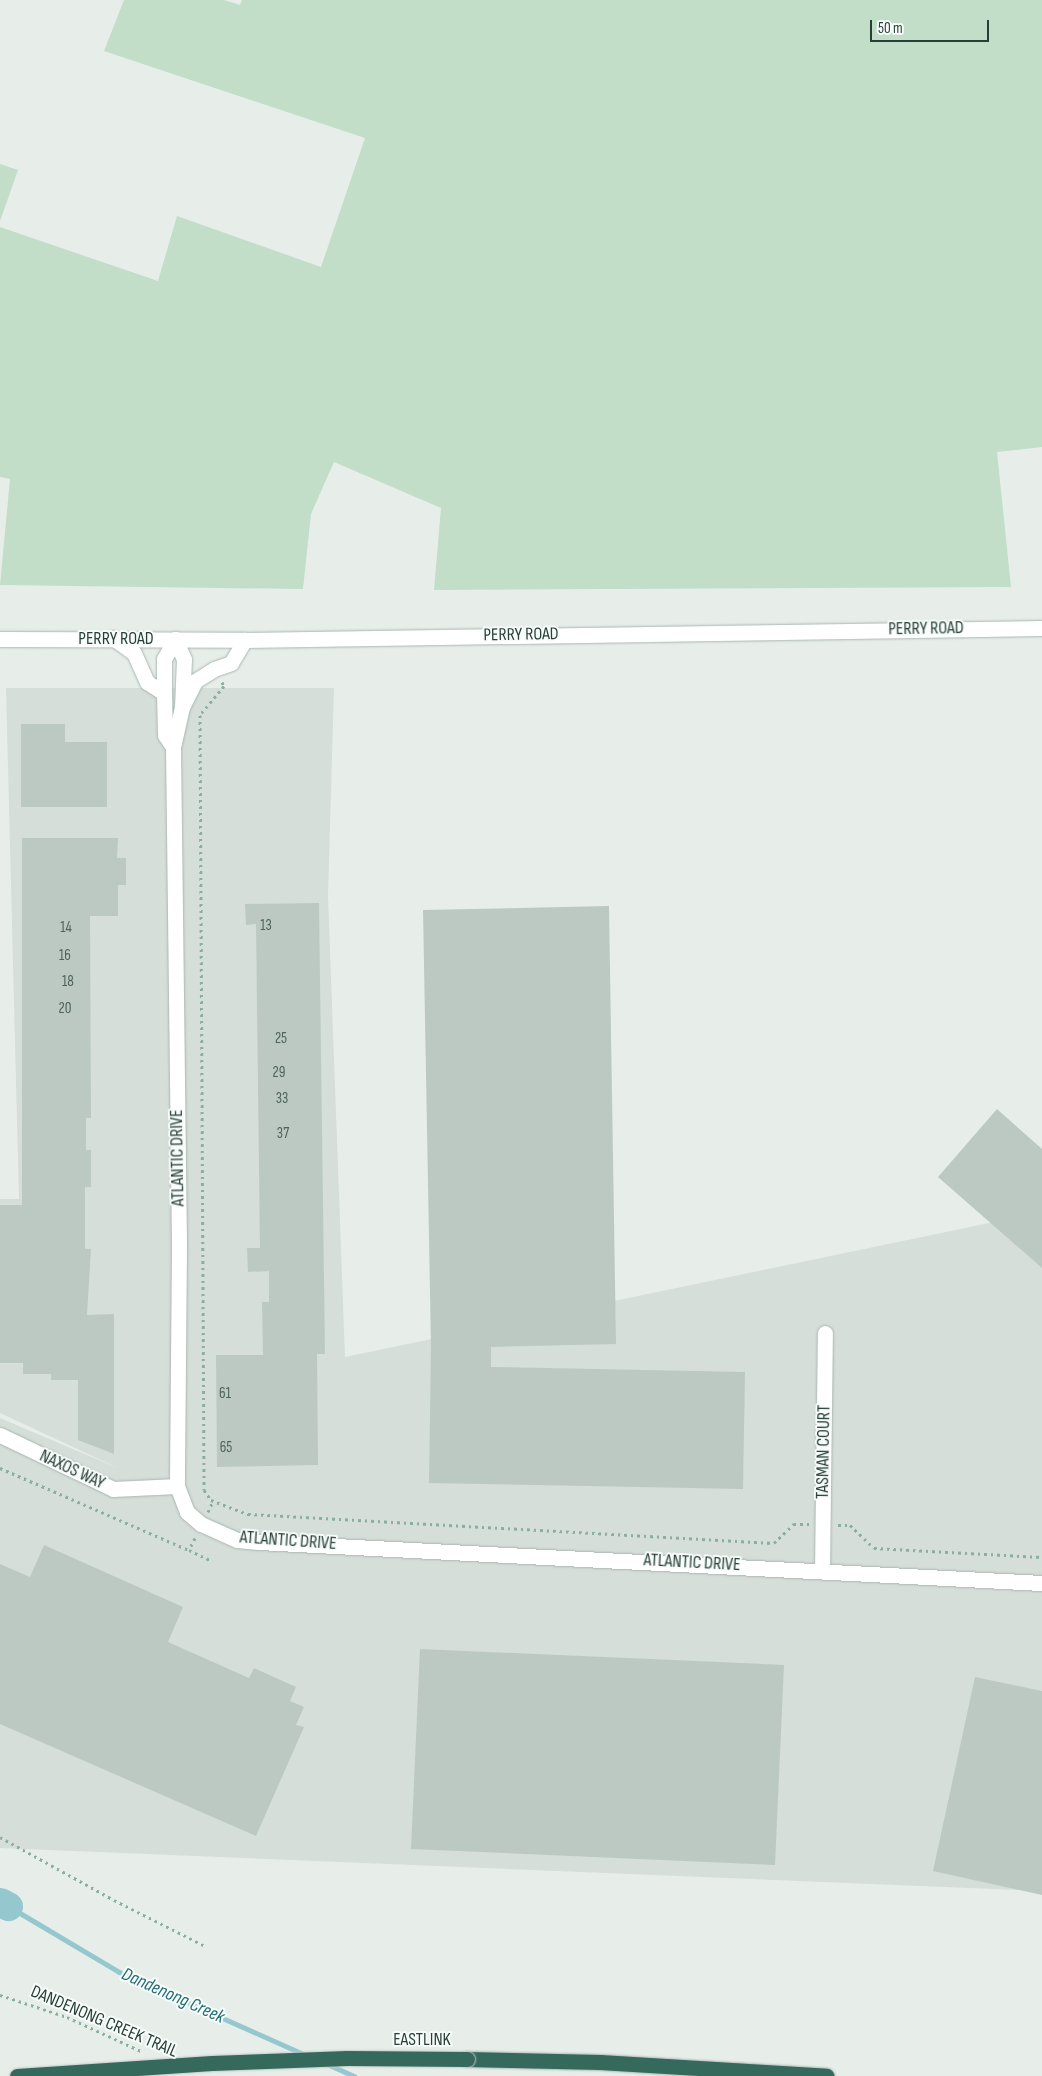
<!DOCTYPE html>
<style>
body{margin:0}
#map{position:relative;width:1042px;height:2076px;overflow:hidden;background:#e7eeea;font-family:"Sofia Sans Condensed",sans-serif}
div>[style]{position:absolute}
.built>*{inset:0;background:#d5ded9}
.green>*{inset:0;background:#c2ddc8}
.stream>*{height:5px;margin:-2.5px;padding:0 2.5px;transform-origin:2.5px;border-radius:2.5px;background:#94c8ce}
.river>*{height:29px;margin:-14.5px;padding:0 14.5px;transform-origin:14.5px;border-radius:14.5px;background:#94c8ce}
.building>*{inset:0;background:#bcc9c3}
.path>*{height:3px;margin-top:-1.5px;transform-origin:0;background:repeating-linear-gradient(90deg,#8aafa1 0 2.5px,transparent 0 6.5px)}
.roads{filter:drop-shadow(0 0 1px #aab6b1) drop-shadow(0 0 1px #aab6b1)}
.street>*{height:15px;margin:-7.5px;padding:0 7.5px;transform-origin:7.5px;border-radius:7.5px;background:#fff}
.secondary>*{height:15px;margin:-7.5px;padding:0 7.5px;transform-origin:7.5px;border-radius:7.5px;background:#fff}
.highway>*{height:15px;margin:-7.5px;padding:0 7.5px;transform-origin:7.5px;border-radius:7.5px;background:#35695b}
.bridges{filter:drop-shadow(0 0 1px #c3c9c7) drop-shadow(0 0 1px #c3c9c7)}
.highway-bridge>*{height:15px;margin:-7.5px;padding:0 7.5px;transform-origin:7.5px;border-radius:7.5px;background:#35695b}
span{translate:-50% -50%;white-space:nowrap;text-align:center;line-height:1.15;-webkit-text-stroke:4px #f7fbf9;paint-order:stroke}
.number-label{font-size:15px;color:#4c625a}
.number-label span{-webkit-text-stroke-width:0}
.street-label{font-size:18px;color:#273f37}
.water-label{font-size:19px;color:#256e77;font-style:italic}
.scale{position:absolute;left:870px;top:20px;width:119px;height:22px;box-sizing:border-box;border:2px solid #273f37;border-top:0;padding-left:6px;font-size:15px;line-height:18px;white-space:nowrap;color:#273f37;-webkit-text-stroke:4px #f7fbf9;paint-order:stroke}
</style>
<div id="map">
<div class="built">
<i style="clip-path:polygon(6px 688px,334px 688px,328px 896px,345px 1357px,1042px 1212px,1042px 1891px,0 1848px,0 1418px,120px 1469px,0 1413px,0 1199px,19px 1199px)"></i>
</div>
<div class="green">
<i style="clip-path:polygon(124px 0,224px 0,240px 5px,242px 0,1042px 0,1042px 447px,997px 452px,1011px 587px,434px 590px,441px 508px,334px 462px,311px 514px,303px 589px,0 585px,10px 479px,0 477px,0 227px,158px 281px,177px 216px,321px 267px,365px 138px,104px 51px)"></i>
<i style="clip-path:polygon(0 164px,18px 170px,0 221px)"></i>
</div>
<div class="stream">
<i style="left:8px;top:1906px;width:129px;rotate:30.7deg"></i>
<i style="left:119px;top:1972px;width:204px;rotate:24deg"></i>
<i style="left:327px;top:2064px;width:30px;rotate:24deg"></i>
</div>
<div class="river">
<i style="left:0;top:1902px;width:9px;rotate:27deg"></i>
</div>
<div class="building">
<i style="clip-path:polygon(21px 724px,65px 724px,65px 742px,107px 742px,107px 807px,21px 807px)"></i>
<i style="clip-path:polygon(22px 838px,118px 838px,117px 858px,126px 858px,126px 885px,118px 885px,118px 916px,90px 916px,91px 1118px,86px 1118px,86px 1150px,91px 1150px,91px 1187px,85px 1187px,85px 1249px,91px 1249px,87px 1315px,114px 1314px,114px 1454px,78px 1440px,78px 1380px,51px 1380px,51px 1374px,23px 1374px,23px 1363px,0 1363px,0 1205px,22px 1205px)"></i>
<i style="clip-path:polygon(319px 903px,325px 1354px,317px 1354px,318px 1465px,217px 1467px,216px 1355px,263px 1355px,262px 1302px,269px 1302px,269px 1271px,248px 1272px,247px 1248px,260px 1248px,256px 924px,246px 925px,245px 904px)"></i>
<i style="clip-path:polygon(609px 906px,616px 1344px,491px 1347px,491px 1367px,745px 1372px,743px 1489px,429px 1483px,431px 1348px,423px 910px)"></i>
<i style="clip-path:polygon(997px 1109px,1042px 1149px,1042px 1268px,938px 1177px)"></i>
<i style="clip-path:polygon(44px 1545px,183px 1607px,168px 1642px,249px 1678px,254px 1668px,296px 1687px,290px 1701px,304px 1707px,296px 1725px,304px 1727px,256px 1836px,0 1724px,0 1564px,30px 1577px)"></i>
<i style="clip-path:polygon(420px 1649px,784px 1665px,775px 1865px,411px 1849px)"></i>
<i style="clip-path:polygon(975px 1677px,1042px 1691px,1042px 1895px,933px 1871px)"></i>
</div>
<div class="path">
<i style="left:222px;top:682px;width:4px;rotate:63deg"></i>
<i style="left:224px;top:686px;width:38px;rotate:130deg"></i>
<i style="left:200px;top:715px;width:775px;rotate:89.7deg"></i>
<i style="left:204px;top:1490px;width:12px;rotate:55deg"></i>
<i style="left:211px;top:1500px;width:40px;rotate:21deg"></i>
<i style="left:248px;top:1514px;width:527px;rotate:3.16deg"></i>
<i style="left:774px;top:1543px;width:28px;rotate:-44deg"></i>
<i style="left:794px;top:1524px;width:15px"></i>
<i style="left:0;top:1468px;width:206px;rotate:23.5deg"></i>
<i style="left:208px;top:1512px;width:12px;rotate:-66deg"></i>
<i style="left:838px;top:1525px;width:12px"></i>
<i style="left:850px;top:1525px;width:33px;rotate:44deg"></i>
<i style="left:874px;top:1548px;width:168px;rotate:3.1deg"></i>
<i style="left:195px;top:1538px;width:13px;rotate:117deg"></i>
<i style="left:189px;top:1550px;width:25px;rotate:26deg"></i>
<i style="left:0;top:1837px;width:130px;rotate:28.9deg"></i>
<i style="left:114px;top:1900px;width:102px;rotate:26.8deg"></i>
<i style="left:0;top:1995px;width:71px;rotate:18.2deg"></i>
<i style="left:67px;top:2017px;width:84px;rotate:24.7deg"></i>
</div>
<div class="roads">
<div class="street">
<i style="left:113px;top:638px;width:26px;rotate:36deg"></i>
<i style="left:134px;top:653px;width:32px;rotate:66deg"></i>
<i style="left:147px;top:682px;width:20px;rotate:33deg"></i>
<i style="left:175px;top:639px;width:22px;rotate:66deg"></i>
<i style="left:184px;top:659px;width:48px;rotate:92.4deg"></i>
<i style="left:182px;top:707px;width:41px;rotate:102.7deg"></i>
<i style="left:173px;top:747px;width:500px;rotate:89.31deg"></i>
<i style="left:179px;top:1247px;width:239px;rotate:90.5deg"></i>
<i style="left:177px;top:1486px;width:28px;rotate:69deg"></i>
<i style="left:187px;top:1512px;width:18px;rotate:41deg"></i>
<i style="left:201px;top:1524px;width:39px;rotate:24deg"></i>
<i style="left:237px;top:1540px;width:22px;rotate:5deg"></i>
<i style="left:259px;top:1542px;width:784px;rotate:3deg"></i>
<i style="left:173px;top:747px;width:14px;rotate:-124deg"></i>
<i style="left:165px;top:735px;width:42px;rotate:-91.4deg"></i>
<i style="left:164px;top:693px;width:34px;rotate:-90deg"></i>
<i style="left:164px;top:659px;width:23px;rotate:-61deg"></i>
<i style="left:0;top:1435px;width:125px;rotate:25.5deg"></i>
<i style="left:113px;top:1489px;width:64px;rotate:-2.7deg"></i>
<i style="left:822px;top:1571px;width:238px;rotate:-89.3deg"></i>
</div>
<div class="secondary">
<i style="left:0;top:639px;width:245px;rotate:0.2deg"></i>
<i style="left:245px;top:640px;width:797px;rotate:-0.86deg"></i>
<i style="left:182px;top:707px;width:29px;rotate:-63deg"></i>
<i style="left:195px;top:681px;width:22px;rotate:-32deg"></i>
<i style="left:214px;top:669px;width:18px;rotate:-19deg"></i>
<i style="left:231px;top:663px;width:27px;rotate:-59deg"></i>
</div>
<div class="highway">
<i style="left:467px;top:2059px;width:133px;rotate:1.3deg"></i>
<i style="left:600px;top:2062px;width:227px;rotate:3.5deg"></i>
</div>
</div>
<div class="bridges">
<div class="highway-bridge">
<i style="left:17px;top:2076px;width:195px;rotate:-3.8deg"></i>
<i style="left:212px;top:2063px;width:135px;rotate:-2.1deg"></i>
<i style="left:347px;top:2058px;width:120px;rotate:0.5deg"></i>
</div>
</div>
<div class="number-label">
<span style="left:266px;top:926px">13</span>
<span style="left:66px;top:928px">14</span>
<span style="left:65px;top:956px">16</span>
<span style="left:68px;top:982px">18</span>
<span style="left:65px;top:1009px">20</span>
<span style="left:281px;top:1039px">25</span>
<span style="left:279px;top:1073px">29</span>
<span style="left:282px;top:1099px">33</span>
<span style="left:283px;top:1134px">37</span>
<span style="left:225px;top:1394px">61</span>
<span style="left:226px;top:1448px">65</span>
</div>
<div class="street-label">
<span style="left:926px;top:629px;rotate:-1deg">PERRY ROAD</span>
<span style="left:521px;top:635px;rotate:-1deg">PERRY ROAD</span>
<span style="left:116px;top:639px">PERRY ROAD</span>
<span style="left:178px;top:1158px;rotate:-91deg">ATLANTIC DRIVE</span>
<span style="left:824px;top:1452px;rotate:-89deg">TASMAN COURT</span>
<span style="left:72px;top:1470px;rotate:25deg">NAXOS WAY</span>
<span style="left:288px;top:1541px;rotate:4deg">ATLANTIC DRIVE</span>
<span style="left:692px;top:1563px;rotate:3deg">ATLANTIC DRIVE</span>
<span style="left:104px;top:2022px;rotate:23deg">DANDENONG CREEK TRAIL</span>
<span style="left:422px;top:2040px">EASTLINK</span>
</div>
<div class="water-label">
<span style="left:173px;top:1996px;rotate:24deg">Dandenong Creek</span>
</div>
<div class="scale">50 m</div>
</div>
